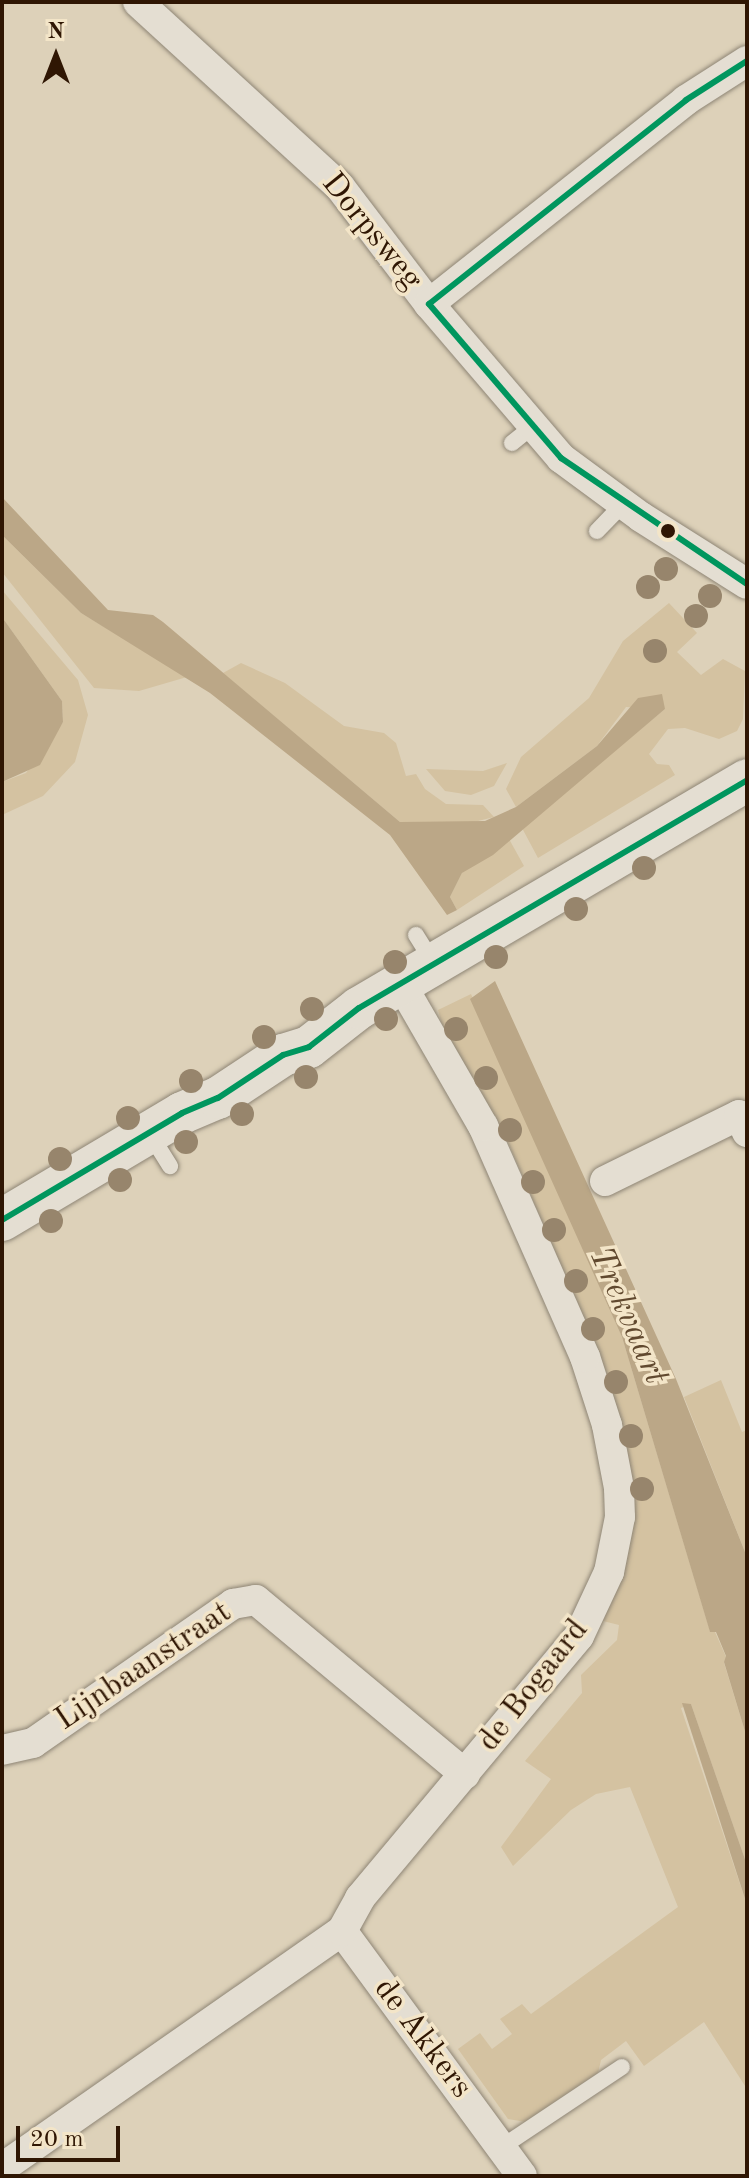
<!DOCTYPE html>
<style>
body{margin:0}
#map{position:relative;width:749px;height:2178px;overflow:hidden;background:#ddd1b9;font-family:"Old Standard TT",serif}
div>[style]{position:absolute}
.green>*{inset:0;background:#d4c2a1}
.water>*{inset:0;background:#bba787}
.roads{filter:drop-shadow(0 0 2px #8e8575) drop-shadow(0 0 2px #8e8575)}
.lane>*{height:16px;margin:-8px;padding:0 8px;transform-origin:8px;border-radius:8px;background:#e4ded2}
.street>*{height:30px;margin:-15px;padding:0 15px;transform-origin:15px;border-radius:15px;background:#e4ded2}
.secondary>*{height:42px;margin:-21px;padding:0 21px;transform-origin:21px;border-radius:21px;background:#e4ded2}
.bus-1>*{height:6px;margin:-3px;padding:0 3px;transform-origin:3px;border-radius:3px;background:#00965e}
.trees>*{width:24px;height:24px;margin:-12px;border-radius:50%;background:#97856c}
.dots>*{width:22px;height:22px;translate:-50% -50%;box-sizing:border-box;border:4px solid #f3e5c8;border-radius:50%}
span{translate:-50% -50%;white-space:nowrap;text-align:center;line-height:1.15;-webkit-text-stroke:7px #f3e5c8;paint-order:stroke}
.street-label{font-size:32px;color:#2f1603}
.water-label{font-size:34px;color:#61492f;font-style:italic}
.frame{position:absolute;inset:0;border:4px solid #2f1603;pointer-events:none}
.north{position:absolute;left:16px;top:16px;width:80px;height:80px;-webkit-text-stroke:6px #f3e5c8;paint-order:stroke;rotate:0deg;font-size:22px;font-weight:700;line-height:32px;text-align:center;color:#2f1603}
.north::after{content:'';display:block;margin:auto;width:28px;height:36px;background:#2f1603;clip-path:polygon(50% 0,100% 100%,50% 72%,0 100%)}
.scale{position:absolute;left:16px;top:2126px;width:104px;height:36px;box-sizing:border-box;border:4px solid #2f1603;border-top:0;padding-left:10px;font-size:24px;line-height:28px;white-space:nowrap;color:#2f1603;-webkit-text-stroke:6px #f3e5c8;paint-order:stroke}
</style>
<div id="map">
<div class="green">
<i style="clip-path:polygon(2px 535px,81px 613px,187px 677px,139px 691px,94px 688px,2px 572px)"></i>
<i style="clip-path:polygon(2px 590px,78px 680px,88px 715px,75px 762px,43px 796px,2px 815px,2px 782px,26px 773px,63px 722px,62px 701px,2px 617px)"></i>
<i style="clip-path:polygon(669px 603px,697px 633px,677px 652px,701px 675px,723px 659px,745px 671px,743px 719px,737px 731px,719px 739px,685px 728px,668px 729px,649px 754px,657px 764px,669px 765px,675px 775px,538px 858px,522px 828px,665px 709px,626px 707px,597px 746px,516px 807px,506px 789px,521px 757px,589px 698px,623px 641px)"></i>
<i style="clip-path:polygon(241px 663px,285px 683px,344px 726px,384px 733px,396px 743px,406px 776px,416px 774px,425px 789px,446px 804px,483px 805px,494px 817px,462px 825px,400px 822px,223px 673px)"></i>
<i style="clip-path:polygon(507px 763px,494px 786px,471px 795px,445px 791px,426px 769px,483px 771px)"></i>
<i style="clip-path:polygon(509px 839px,524px 866px,457px 910px,450px 897px,462px 873px)"></i>
<i style="clip-path:polygon(471px 994px,622px 1337px,710px 1631px,715px 1632px,726px 1657px,724px 1663px,747px 1738px,747px 1865px,691px 1704px,681px 1708px,747px 1905px,747px 2089px,704px 2022px,644px 2066px,626px 2041px,601px 2060px,598px 2073px,526px 2122px,508px 2119px,458px 2049px,480px 2033px,492px 2049px,512px 2034px,500px 2019px,522px 2004px,531px 2014px,678px 1907px,630px 1787px,596px 1794px,571px 1810px,513px 1866px,501px 1847px,551px 1779px,525px 1761px,582px 1693px,581px 1675px,617px 1640px,619px 1625px,603px 1621px,628px 1552px,635px 1495px,584px 1319px,507px 1140px,443px 1029px,438px 1010px)"></i>
<i style="clip-path:polygon(721px 1380px,742px 1432px,747px 1430px,747px 1557px,684px 1397px)"></i>
</div>
<div class="water">
<i style="clip-path:polygon(2px 497px,108px 610px,153px 615px,163px 622px,400px 822px,485px 821px,516px 807px,597px 746px,638px 698px,662px 694px,665px 709px,493px 855px,462px 873px,450px 897px,457px 910px,447px 915px,390px 835px,210px 693px,81px 613px,2px 535px)"></i>
<i style="clip-path:polygon(2px 617px,62px 701px,63px 722px,40px 765px,2px 782px)"></i>
<i style="clip-path:polygon(495px 981px,676px 1379px,747px 1557px,747px 1738px,724px 1662px,726px 1656px,716px 1632px,710px 1632px,622px 1337px,470px 999px)"></i>
<i style="clip-path:polygon(682px 1703px,691px 1704px,747px 1865px,747px 1905px)"></i>
</div>
<div class="roads">
<div class="lane">
<i style="left:512px;top:443px;width:26px;rotate:-39deg"></i>
<i style="left:597px;top:531px;width:37px;rotate:-46deg"></i>
<i style="left:416px;top:935px;width:34px;rotate:58deg"></i>
<i style="left:150px;top:1134px;width:38px;rotate:58deg"></i>
<i style="left:502px;top:2147px;width:144px;rotate:-33.7deg"></i>
</div>
<div class="street">
<i style="left:138px;top:2px;width:274px;rotate:42.5deg"></i>
<i style="left:340px;top:187px;width:147px;rotate:52.7deg"></i>
<i style="left:429px;top:304px;width:203px;rotate:49.4deg"></i>
<i style="left:561px;top:458px;width:99px;rotate:36.4deg"></i>
<i style="left:641px;top:517px;width:125px;rotate:32.3deg"></i>
<i style="left:429px;top:304px;width:328px;rotate:-38.4deg"></i>
<i style="left:686px;top:100px;width:72px;rotate:-32.6deg"></i>
<i style="left:605px;top:1181px;width:149px;rotate:-26.2deg"></i>
<i style="left:739px;top:1115px;width:19px;rotate:65deg"></i>
<i style="left:2px;top:1750px;width:32px;rotate:-13deg"></i>
<i style="left:33px;top:1743px;width:244px;rotate:-34.8deg"></i>
<i style="left:233px;top:1604px;width:23px;rotate:-10deg"></i>
<i style="left:256px;top:1600px;width:272px;rotate:39.8deg"></i>
<i style="left:342px;top:1931px;width:304px;rotate:53.7deg"></i>
<i style="left:2px;top:2168px;width:414px;rotate:-34.9deg"></i>
<i style="left:342px;top:1931px;width:38px;rotate:-61deg"></i>
<i style="left:360px;top:1898px;width:341px;rotate:-50.1deg"></i>
<i style="left:579px;top:1636px;width:71px;rotate:-64.9deg"></i>
<i style="left:609px;top:1572px;width:56px;rotate:-78.7deg"></i>
<i style="left:620px;top:1517px;width:29px;rotate:-92deg"></i>
<i style="left:619px;top:1488px;width:64px;rotate:-100.8deg"></i>
<i style="left:607px;top:1425px;width:71px;rotate:-107.9deg"></i>
<i style="left:585px;top:1357px;width:253px;rotate:-113.8deg"></i>
<i style="left:483px;top:1126px;width:164px;rotate:-120deg"></i>
</div>
<div class="secondary">
<i style="left:2px;top:1220px;width:209px;rotate:-30.7deg"></i>
<i style="left:182px;top:1113px;width:39px;rotate:-23deg"></i>
<i style="left:218px;top:1098px;width:78px;rotate:-33.5deg"></i>
<i style="left:283px;top:1055px;width:27px;rotate:-17deg"></i>
<i style="left:309px;top:1047px;width:63px;rotate:-38deg"></i>
<i style="left:359px;top:1008px;width:450px;rotate:-30.4deg"></i>
</div>
</div>
<div class="bus-1">
<i style="left:429px;top:304px;width:203px;rotate:49.4deg"></i>
<i style="left:561px;top:458px;width:225px;rotate:34.1deg"></i>
<i style="left:429px;top:304px;width:328px;rotate:-38.4deg"></i>
<i style="left:686px;top:100px;width:72px;rotate:-32.6deg"></i>
<i style="left:2px;top:1220px;width:209px;rotate:-30.7deg"></i>
<i style="left:182px;top:1113px;width:39px;rotate:-23deg"></i>
<i style="left:218px;top:1098px;width:78px;rotate:-33.5deg"></i>
<i style="left:283px;top:1055px;width:27px;rotate:-17deg"></i>
<i style="left:309px;top:1047px;width:63px;rotate:-38deg"></i>
<i style="left:359px;top:1008px;width:450px;rotate:-30.4deg"></i>
</div>
<div class="trees">
<i style="left:666px;top:569px"></i>
<i style="left:648px;top:587px"></i>
<i style="left:710px;top:596px"></i>
<i style="left:696px;top:616px"></i>
<i style="left:655px;top:651px"></i>
<i style="left:644px;top:868px"></i>
<i style="left:576px;top:909px"></i>
<i style="left:496px;top:957px"></i>
<i style="left:395px;top:962px"></i>
<i style="left:312px;top:1009px"></i>
<i style="left:386px;top:1019px"></i>
<i style="left:456px;top:1029px"></i>
<i style="left:264px;top:1037px"></i>
<i style="left:306px;top:1077px"></i>
<i style="left:486px;top:1078px"></i>
<i style="left:191px;top:1081px"></i>
<i style="left:242px;top:1114px"></i>
<i style="left:128px;top:1118px"></i>
<i style="left:510px;top:1130px"></i>
<i style="left:186px;top:1142px"></i>
<i style="left:60px;top:1159px"></i>
<i style="left:120px;top:1180px"></i>
<i style="left:533px;top:1182px"></i>
<i style="left:51px;top:1221px"></i>
<i style="left:554px;top:1230px"></i>
<i style="left:576px;top:1281px"></i>
<i style="left:593px;top:1329px"></i>
<i style="left:616px;top:1382px"></i>
<i style="left:631px;top:1436px"></i>
<i style="left:642px;top:1489px"></i>
</div>
<div class="dots">
<i style="left:668px;top:531px;background:#2f1603"></i>
</div>
<div class="street-label">
<span style="left:371px;top:232px;rotate:51deg">Dorpsweg</span>
<span style="left:144px;top:1667px;rotate:-34deg">Lijnbaanstraat</span>
<span style="left:534px;top:1686px;rotate:-52deg">de Bogaard</span>
<span style="left:422px;top:2039px;rotate:53deg">de Akkers</span>
</div>
<div class="water-label">
<span style="left:627px;top:1316px;rotate:66deg">Trekvaart</span>
</div>
<div class="frame"></div>
<div class="north">N</div>
<div class="scale">20 m</div>
</div>
